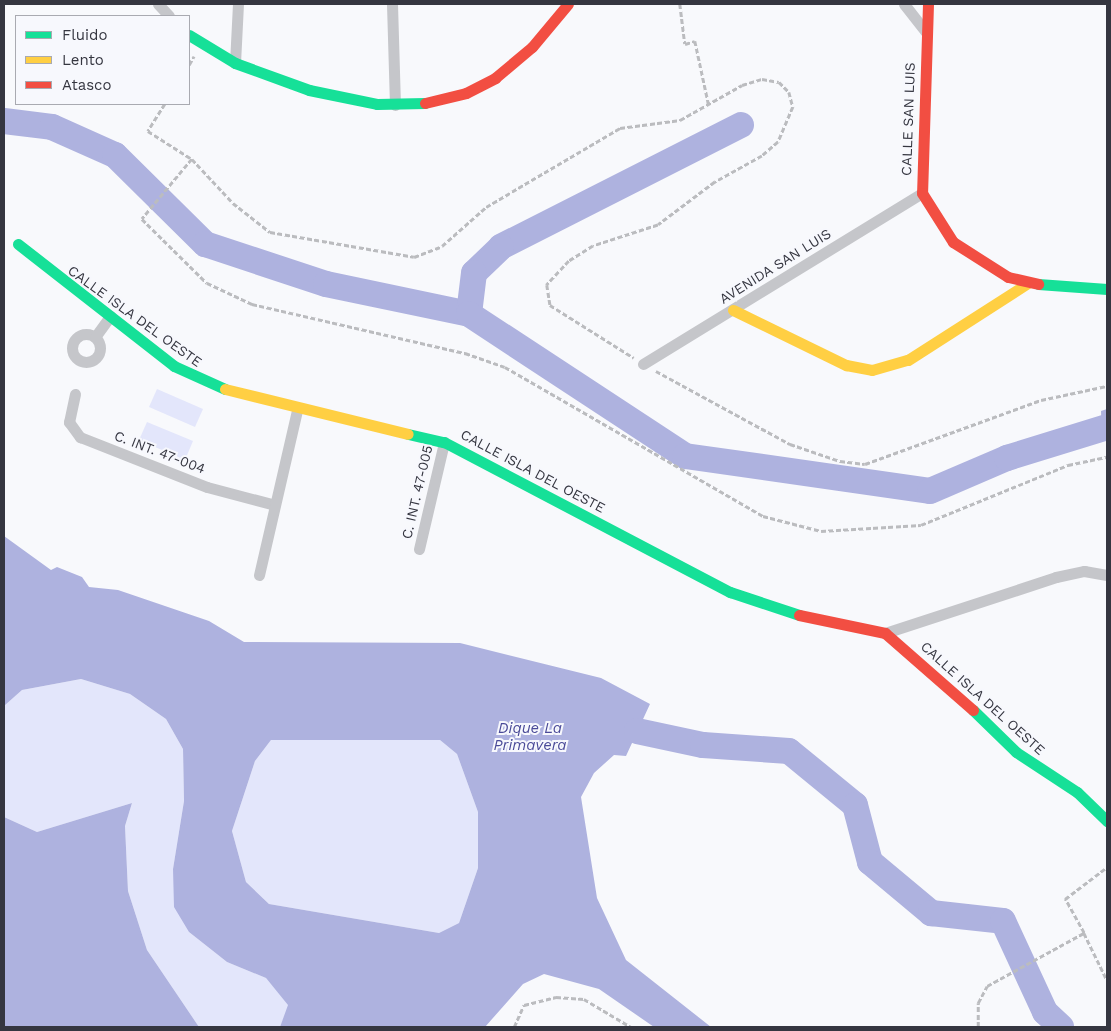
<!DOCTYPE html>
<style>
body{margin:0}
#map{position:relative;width:1111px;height:1031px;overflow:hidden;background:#f8f9fc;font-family:"Work Sans",sans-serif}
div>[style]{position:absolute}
.green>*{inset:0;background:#e3e6fb}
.water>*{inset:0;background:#aeb2df}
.river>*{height:26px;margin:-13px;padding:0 13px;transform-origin:13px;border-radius:13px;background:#aeb2df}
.path>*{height:2.5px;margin-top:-1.25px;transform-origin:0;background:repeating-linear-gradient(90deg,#bbbcbf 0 5px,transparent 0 7.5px)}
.street>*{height:11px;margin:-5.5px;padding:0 5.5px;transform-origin:5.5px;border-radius:5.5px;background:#c5c6ca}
.street>.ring{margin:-5.5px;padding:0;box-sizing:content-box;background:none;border:11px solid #c5c6ca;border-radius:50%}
.fast>*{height:11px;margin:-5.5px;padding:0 5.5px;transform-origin:5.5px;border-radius:5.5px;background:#16e098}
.slow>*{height:11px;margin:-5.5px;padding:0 5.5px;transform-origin:5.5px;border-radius:5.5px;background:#ffcf43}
.jam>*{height:11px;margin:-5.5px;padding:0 5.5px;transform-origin:5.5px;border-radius:5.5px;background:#f24e42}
span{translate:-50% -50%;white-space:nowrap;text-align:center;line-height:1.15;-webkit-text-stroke:4px #f7f8fd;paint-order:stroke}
.street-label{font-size:14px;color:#353640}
.water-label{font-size:15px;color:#4a4a98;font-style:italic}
.frame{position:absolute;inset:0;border:5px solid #353640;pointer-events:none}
.legend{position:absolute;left:15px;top:15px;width:175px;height:90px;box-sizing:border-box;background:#f7f8fd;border:1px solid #a9aab1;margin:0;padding:6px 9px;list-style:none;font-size:15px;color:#353640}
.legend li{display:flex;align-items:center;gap:10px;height:25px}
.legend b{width:25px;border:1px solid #a9aab1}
</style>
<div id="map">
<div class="green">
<i style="clip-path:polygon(157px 389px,203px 409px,195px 427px,149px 407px)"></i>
<i style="clip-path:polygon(147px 422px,193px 441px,185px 460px,139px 440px)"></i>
<i style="clip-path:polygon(81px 679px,130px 694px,166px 719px,183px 749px,184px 801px,173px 869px,189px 932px,227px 962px,266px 978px,289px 1005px,280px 1027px,199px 1027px,147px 950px,128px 891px,125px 826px,132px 803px,37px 832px,4px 817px,4px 706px,22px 690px)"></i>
<i style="clip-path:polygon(271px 740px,440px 740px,457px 754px,478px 812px,478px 868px,459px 923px,439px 933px,269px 904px,246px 882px,232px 831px,255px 761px)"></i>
</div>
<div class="water">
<i style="clip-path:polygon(1107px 409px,1107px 439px,1102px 440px,1101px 411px)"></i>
<i style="clip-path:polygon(evenodd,4px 536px,51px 570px,57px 567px,82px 577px,89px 587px,118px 590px,209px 621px,244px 642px,460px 643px,601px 678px,650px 704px,626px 756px,614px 755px,594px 773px,581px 797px,597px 898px,626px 960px,711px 1027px,654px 1027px,599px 989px,544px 974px,523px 984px,485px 1027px,280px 1027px,288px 1005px,266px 978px,227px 962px,189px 932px,174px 907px,173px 869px,184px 801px,183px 749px,166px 719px,130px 694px,81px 679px,22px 690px,4px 706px,4px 536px,271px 740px,440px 740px,457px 754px,478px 812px,478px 868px,459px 923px,439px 933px,269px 904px,246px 882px,232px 831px,255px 761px,271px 740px)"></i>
<i style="clip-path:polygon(132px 803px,125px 826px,128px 891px,147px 950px,199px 1027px,4px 1027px,4px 817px,37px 832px)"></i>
</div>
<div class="river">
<i style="left:4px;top:121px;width:48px;rotate:7.1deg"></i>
<i style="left:52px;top:127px;width:69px;rotate:24deg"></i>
<i style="left:115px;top:155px;width:127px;rotate:44.7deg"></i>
<i style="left:205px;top:244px;width:127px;rotate:18.3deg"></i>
<i style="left:326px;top:284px;width:146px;rotate:11.8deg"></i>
<i style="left:741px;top:125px;width:269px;rotate:153.1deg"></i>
<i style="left:501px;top:247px;width:37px;rotate:136deg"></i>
<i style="left:474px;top:273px;width:41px;rotate:97deg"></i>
<i style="left:469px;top:314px;width:258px;rotate:33.3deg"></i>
<i style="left:685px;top:456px;width:247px;rotate:8.1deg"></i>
<i style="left:930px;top:491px;width:84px;rotate:-23.2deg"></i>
<i style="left:1007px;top:458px;width:105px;rotate:-17.2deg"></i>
<i style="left:637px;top:731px;width:67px;rotate:12deg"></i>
<i style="left:703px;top:745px;width:86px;rotate:4deg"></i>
<i style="left:789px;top:751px;width:85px;rotate:39.3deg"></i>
<i style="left:855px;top:805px;width:59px;rotate:75.3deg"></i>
<i style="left:870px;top:862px;width:80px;rotate:39.9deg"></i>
<i style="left:931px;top:913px;width:72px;rotate:6.3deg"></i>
<i style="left:1003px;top:921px;width:100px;rotate:65.2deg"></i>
<i style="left:1045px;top:1012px;width:22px;rotate:43deg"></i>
</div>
<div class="path">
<i style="left:680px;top:4px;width:40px;rotate:82.9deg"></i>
<i style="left:685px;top:44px;width:10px;rotate:-17deg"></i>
<i style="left:695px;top:41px;width:66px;rotate:77.8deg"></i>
<i style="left:189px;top:65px;width:10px;rotate:-61deg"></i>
<i style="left:165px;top:104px;width:32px;rotate:122deg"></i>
<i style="left:148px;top:131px;width:52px;rotate:32.5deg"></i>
<i style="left:192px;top:159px;width:60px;rotate:47deg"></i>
<i style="left:233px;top:203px;width:47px;rotate:38.1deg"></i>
<i style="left:270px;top:232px;width:146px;rotate:9.8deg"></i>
<i style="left:414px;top:257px;width:30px;rotate:-21deg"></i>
<i style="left:442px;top:246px;width:59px;rotate:-41.6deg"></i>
<i style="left:486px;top:207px;width:156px;rotate:-30.5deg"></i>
<i style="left:620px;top:128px;width:61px;rotate:-7.6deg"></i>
<i style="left:680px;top:120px;width:71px;rotate:-29.4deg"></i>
<i style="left:742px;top:85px;width:21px;rotate:-17deg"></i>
<i style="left:762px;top:79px;width:17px;rotate:10deg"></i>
<i style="left:779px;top:82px;width:14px;rotate:45deg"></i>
<i style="left:789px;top:92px;width:16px;rotate:75deg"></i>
<i style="left:793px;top:107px;width:38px;rotate:113deg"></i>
<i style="left:778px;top:142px;width:21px;rotate:139deg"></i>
<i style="left:762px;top:156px;width:54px;rotate:151deg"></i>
<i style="left:715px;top:182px;width:71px;rotate:143deg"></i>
<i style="left:658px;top:225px;width:68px;rotate:162.1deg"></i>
<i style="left:593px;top:246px;width:28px;rotate:148deg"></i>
<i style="left:569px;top:261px;width:33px;rotate:133deg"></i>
<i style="left:547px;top:285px;width:20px;rotate:81deg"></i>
<i style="left:550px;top:305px;width:99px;rotate:32.2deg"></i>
<i style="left:192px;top:159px;width:78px;rotate:129.8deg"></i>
<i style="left:142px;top:219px;width:91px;rotate:44.6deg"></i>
<i style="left:207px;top:283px;width:50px;rotate:25deg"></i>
<i style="left:252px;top:304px;width:219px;rotate:13deg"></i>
<i style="left:465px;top:353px;width:42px;rotate:19.3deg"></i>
<i style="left:505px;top:367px;width:298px;rotate:30deg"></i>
<i style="left:763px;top:516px;width:60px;rotate:14.5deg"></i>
<i style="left:821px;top:531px;width:100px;rotate:-3.4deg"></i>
<i style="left:921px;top:525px;width:159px;rotate:-22.2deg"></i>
<i style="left:1068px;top:465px;width:40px;rotate:-12deg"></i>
<i style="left:656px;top:371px;width:153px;rotate:28.6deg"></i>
<i style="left:790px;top:444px;width:53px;rotate:18.8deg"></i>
<i style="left:840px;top:461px;width:25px;rotate:7deg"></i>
<i style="left:865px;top:464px;width:187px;rotate:-20deg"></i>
<i style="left:1041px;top:400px;width:67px;rotate:-12deg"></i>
<i style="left:1084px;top:933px;width:52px;rotate:63.9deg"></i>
<i style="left:514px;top:1027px;width:24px;rotate:-66deg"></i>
<i style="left:524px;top:1005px;width:33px;rotate:-14deg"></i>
<i style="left:556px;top:997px;width:28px;rotate:4deg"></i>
<i style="left:584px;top:999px;width:55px;rotate:30.8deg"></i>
<i style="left:978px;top:1027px;width:24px;rotate:-90deg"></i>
<i style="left:978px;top:1003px;width:19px;rotate:-62deg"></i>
<i style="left:987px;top:986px;width:111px;rotate:-28.7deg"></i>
<i style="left:1084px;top:933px;width:39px;rotate:-119deg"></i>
<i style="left:1065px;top:899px;width:53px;rotate:-37.3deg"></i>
</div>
<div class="street">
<i style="left:158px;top:4px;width:16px;rotate:47deg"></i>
<i style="left:392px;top:4px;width:101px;rotate:88.3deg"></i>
<i style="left:904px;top:4px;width:37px;rotate:52deg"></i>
<i style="left:235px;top:63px;width:59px;rotate:-87.1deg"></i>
<i class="ring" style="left:72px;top:334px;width:17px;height:17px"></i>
<i style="left:95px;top:337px;width:26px;rotate:-54deg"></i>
<i style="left:643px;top:364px;width:327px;rotate:-31.5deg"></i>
<i style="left:75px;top:394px;width:29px;rotate:102deg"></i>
<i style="left:69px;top:422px;width:19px;rotate:54deg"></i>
<i style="left:80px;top:437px;width:136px;rotate:21.5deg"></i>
<i style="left:207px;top:487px;width:70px;rotate:14.8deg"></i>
<i style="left:419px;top:549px;width:110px;rotate:-76.8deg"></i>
<i style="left:259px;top:575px;width:169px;rotate:-77deg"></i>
<i style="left:885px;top:633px;width:180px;rotate:-18.1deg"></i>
<i style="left:1056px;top:577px;width:29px;rotate:-12deg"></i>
<i style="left:1084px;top:571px;width:23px;rotate:10deg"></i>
</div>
<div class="fast">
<i style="left:189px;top:35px;width:54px;rotate:31.3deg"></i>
<i style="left:235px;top:63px;width:79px;rotate:20deg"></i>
<i style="left:309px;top:90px;width:69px;rotate:11.6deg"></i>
<i style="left:377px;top:104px;width:48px;rotate:-1.2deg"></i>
<i style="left:18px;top:244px;width:198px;rotate:38deg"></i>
<i style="left:174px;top:366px;width:56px;rotate:24.3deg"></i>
<i style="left:1038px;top:284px;width:69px;rotate:4.1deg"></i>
<i style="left:408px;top:434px;width:37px;rotate:13deg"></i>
<i style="left:444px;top:442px;width:323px;rotate:27.7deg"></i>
<i style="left:730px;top:592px;width:73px;rotate:18.4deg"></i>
<i style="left:973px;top:710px;width:60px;rotate:44.3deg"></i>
<i style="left:1016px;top:752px;width:73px;rotate:33.3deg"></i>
<i style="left:1077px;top:792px;width:42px;rotate:44deg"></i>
</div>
<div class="slow">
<i style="left:733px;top:310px;width:126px;rotate:26deg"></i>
<i style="left:846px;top:365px;width:26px;rotate:11deg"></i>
<i style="left:872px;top:370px;width:37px;rotate:-16deg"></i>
<i style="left:908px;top:360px;width:143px;rotate:-32.7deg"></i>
<i style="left:225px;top:389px;width:188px;rotate:13.8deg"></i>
</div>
<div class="jam">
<i style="left:928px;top:4px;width:189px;rotate:91.8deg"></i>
<i style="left:922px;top:193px;width:58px;rotate:57.7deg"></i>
<i style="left:953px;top:242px;width:65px;rotate:32.5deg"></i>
<i style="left:1008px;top:277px;width:31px;rotate:13deg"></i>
<i style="left:425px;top:103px;width:42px;rotate:-13.7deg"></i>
<i style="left:466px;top:93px;width:33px;rotate:-27deg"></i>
<i style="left:495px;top:78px;width:48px;rotate:-40deg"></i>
<i style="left:532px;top:47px;width:56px;rotate:-50.1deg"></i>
<i style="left:799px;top:615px;width:88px;rotate:11.8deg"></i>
<i style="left:885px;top:633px;width:117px;rotate:41.2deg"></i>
</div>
<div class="street-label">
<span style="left:908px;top:119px;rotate:-88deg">CALLE SAN LUIS</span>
<span style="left:775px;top:266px;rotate:-32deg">AVENIDA SAN LUIS</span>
<span style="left:135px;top:316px;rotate:36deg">CALLE ISLA DEL OESTE</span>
<span style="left:160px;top:452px;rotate:21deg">C. INT. 47-004</span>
<span style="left:533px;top:471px;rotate:28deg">CALLE ISLA DEL OESTE</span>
<span style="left:417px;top:492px;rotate:-77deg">C. INT. 47-005</span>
<span style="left:983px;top:698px;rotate:42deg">CALLE ISLA DEL OESTE</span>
</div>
<div class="water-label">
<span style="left:530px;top:737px">Dique La<br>Primavera</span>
</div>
<div class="frame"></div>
<ul class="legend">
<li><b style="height:6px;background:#16e098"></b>Fluido</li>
<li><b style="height:6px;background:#ffcf43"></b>Lento</li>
<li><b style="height:6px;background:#f24e42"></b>Atasco</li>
</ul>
</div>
